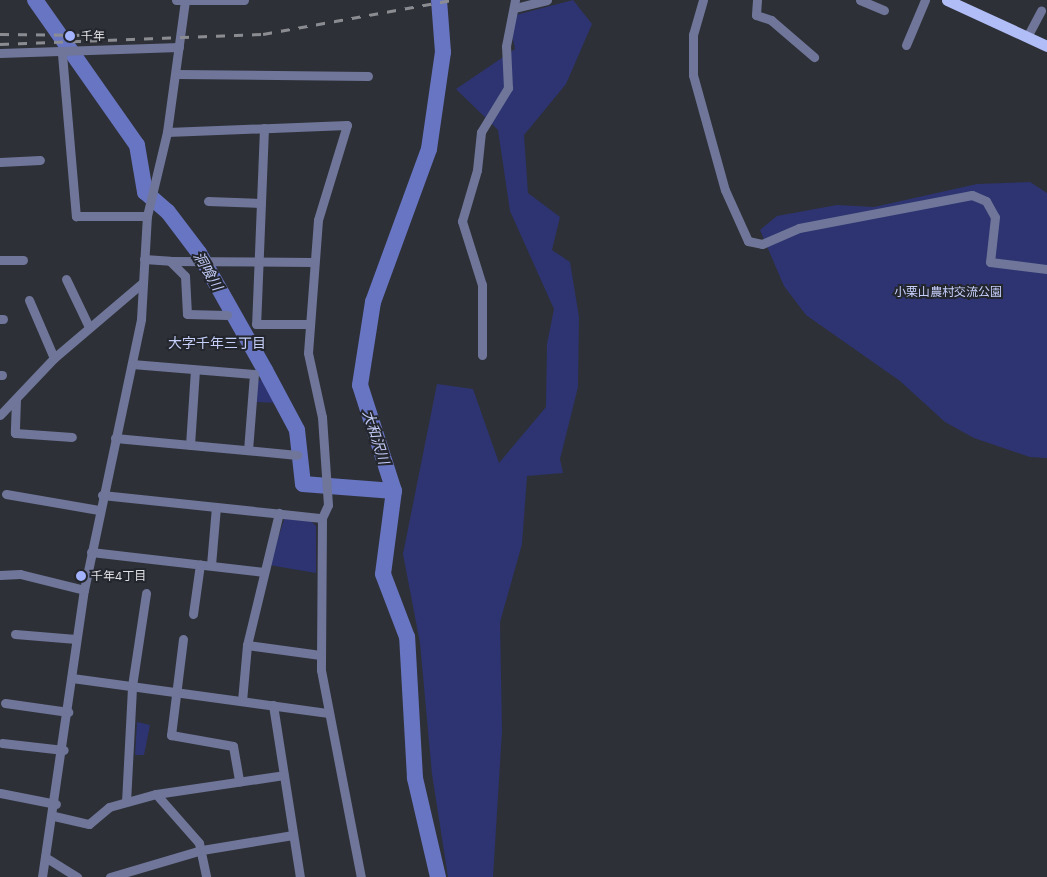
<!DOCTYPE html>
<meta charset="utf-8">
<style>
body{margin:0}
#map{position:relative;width:1047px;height:877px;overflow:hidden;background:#2e3037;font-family:"IBM Plex Sans","Noto Sans JP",sans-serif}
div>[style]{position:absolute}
.green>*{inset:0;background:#2d3471}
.river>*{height:16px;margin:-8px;padding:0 8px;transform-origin:8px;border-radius:8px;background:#6875c3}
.minor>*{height:9px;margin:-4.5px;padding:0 4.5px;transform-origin:4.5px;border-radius:4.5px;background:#6f7699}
.major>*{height:11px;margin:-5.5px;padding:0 5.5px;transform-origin:5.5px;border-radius:5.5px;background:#b1bdf7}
.rail>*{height:2.5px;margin-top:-1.25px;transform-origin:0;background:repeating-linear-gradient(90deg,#8a8c92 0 9px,transparent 0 18px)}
.dots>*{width:14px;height:14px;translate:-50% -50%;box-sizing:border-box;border:2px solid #24262d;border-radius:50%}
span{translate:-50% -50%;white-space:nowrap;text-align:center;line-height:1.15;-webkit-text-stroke:4px #24262d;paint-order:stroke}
.poi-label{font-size:12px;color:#e1e2e7}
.left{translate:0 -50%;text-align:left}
.park-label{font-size:12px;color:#c6d0fb}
.water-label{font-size:14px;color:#c2cbf6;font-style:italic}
.neighbourhood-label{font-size:14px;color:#c5cff9}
</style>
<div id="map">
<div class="green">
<i style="clip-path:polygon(573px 0,592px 24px,566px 84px,524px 135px,528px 193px,560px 217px,552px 250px,570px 262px,579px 317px,578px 387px,560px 459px,563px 473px,527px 476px,522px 544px,500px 622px,502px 731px,493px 877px,448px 877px,432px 774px,420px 643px,403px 554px,437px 384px,473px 389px,499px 463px,546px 407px,547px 344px,554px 309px,510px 211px,498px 130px,456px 89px,515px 49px,508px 17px)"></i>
<i style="clip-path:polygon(1030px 182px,1047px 193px,1047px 458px,1030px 457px,974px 438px,945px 422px,900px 381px,806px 315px,784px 286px,760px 230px,777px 216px,837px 205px,874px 207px,977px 184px)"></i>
<i style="clip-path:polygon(257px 380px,269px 381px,279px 403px,256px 402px)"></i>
<i style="clip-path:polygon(285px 517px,310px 520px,316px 526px,316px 573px,269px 565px)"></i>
<i style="clip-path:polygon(137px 722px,150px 725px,144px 755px,135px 755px)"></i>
</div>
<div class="river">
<i style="left:35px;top:0;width:177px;rotate:54.9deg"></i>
<i style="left:137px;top:145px;width:48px;rotate:80.3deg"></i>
<i style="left:145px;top:192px;width:30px;rotate:41deg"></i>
<i style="left:168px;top:212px;width:51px;rotate:52.9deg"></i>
<i style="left:199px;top:253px;width:134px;rotate:60.6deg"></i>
<i style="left:265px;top:370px;width:68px;rotate:61.9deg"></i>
<i style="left:297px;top:430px;width:54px;rotate:83.7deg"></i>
<i style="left:303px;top:484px;width:91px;rotate:4.4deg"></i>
<i style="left:438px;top:877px;width:102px;rotate:-103.1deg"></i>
<i style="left:415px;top:778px;width:141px;rotate:-93.2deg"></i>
<i style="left:407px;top:637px;width:67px;rotate:-110.9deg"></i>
<i style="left:383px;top:574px;width:84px;rotate:-82.5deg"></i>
<i style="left:394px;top:491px;width:111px;rotate:-107.8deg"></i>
<i style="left:360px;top:385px;width:84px;rotate:-81.1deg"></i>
<i style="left:373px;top:302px;width:163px;rotate:-69.9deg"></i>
<i style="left:429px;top:149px;width:98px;rotate:-81.8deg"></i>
<i style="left:443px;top:52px;width:52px;rotate:-94.4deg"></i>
</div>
<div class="minor">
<i style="left:176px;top:0;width:68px"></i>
<i style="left:703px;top:0;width:36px;rotate:106deg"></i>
<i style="left:693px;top:35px;width:40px;rotate:90deg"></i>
<i style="left:693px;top:75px;width:119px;rotate:74.5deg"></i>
<i style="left:725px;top:190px;width:56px;rotate:65.7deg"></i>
<i style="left:748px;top:241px;width:14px;rotate:12deg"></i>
<i style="left:762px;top:244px;width:40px;rotate:-23.4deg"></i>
<i style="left:799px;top:228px;width:176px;rotate:-10.8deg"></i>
<i style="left:972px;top:195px;width:15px;rotate:23deg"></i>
<i style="left:986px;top:201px;width:18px;rotate:61deg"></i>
<i style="left:995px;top:217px;width:45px;rotate:96.3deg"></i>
<i style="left:990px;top:262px;width:57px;rotate:7deg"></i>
<i style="left:757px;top:0;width:15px;rotate:94deg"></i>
<i style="left:756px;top:15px;width:16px;rotate:18deg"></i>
<i style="left:771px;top:20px;width:57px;rotate:40.7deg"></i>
<i style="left:860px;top:0;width:26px;rotate:23deg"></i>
<i style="left:515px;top:8px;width:33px;rotate:-14deg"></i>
<i style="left:1027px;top:37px;width:30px;rotate:-62deg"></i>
<i style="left:906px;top:45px;width:49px;rotate:-67.1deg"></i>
<i style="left:0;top:53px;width:179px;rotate:-1.9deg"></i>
<i style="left:62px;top:54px;width:163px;rotate:85.1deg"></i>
<i style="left:76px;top:216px;width:71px"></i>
<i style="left:177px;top:74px;width:191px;rotate:0.6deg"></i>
<i style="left:264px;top:128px;width:196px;rotate:92.3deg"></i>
<i style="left:256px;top:324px;width:53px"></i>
<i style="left:167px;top:132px;width:180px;rotate:-2.2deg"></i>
<i style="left:347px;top:125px;width:99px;rotate:107deg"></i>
<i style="left:318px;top:220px;width:133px;rotate:94.3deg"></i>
<i style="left:308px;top:353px;width:66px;rotate:77.7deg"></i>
<i style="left:322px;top:417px;width:88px;rotate:86.1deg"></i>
<i style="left:328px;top:505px;width:14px;rotate:115deg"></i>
<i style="left:322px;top:518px;width:152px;rotate:90.4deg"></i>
<i style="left:321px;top:670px;width:211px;rotate:79.1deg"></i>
<i style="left:0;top:162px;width:40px;rotate:-2.9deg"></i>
<i style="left:208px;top:201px;width:53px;rotate:2.2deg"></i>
<i style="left:144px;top:259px;width:26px;rotate:4deg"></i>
<i style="left:170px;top:261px;width:21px;rotate:45deg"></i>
<i style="left:185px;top:276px;width:38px;rotate:87deg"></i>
<i style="left:187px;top:314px;width:40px;rotate:1.4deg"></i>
<i style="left:0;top:260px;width:23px"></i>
<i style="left:170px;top:261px;width:143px;rotate:0.4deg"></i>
<i style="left:66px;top:279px;width:53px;rotate:64.4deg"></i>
<i style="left:29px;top:300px;width:63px;rotate:66.7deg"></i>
<i style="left:0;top:319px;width:3px"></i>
<i style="left:482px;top:355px;width:70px;rotate:-90deg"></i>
<i style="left:482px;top:285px;width:67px;rotate:-107.4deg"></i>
<i style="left:462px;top:221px;width:53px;rotate:-73.6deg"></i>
<i style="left:477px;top:170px;width:38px;rotate:-84deg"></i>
<i style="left:481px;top:132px;width:52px;rotate:-58.5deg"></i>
<i style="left:508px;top:88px;width:42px;rotate:-92.7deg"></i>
<i style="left:506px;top:46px;width:47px;rotate:-78.9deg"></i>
<i style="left:132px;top:364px;width:122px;rotate:4.7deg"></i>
<i style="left:254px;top:374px;width:76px;rotate:94.5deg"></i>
<i style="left:0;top:375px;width:2px"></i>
<i style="left:16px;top:399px;width:34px;rotate:92deg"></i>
<i style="left:15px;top:433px;width:57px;rotate:4deg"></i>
<i style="left:0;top:415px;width:79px;rotate:-46.5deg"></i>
<i style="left:54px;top:358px;width:116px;rotate:-40.4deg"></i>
<i style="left:115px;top:438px;width:183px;rotate:5.3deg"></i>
<i style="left:190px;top:445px;width:75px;rotate:-86.2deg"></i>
<i style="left:6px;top:494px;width:94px;rotate:9.8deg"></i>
<i style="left:102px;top:495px;width:221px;rotate:6deg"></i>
<i style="left:91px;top:552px;width:174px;rotate:6.6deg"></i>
<i style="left:211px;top:565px;width:58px;rotate:-85.1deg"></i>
<i style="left:0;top:575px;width:20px;rotate:-3deg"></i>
<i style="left:20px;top:574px;width:66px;rotate:14deg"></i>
<i style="left:193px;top:614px;width:50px;rotate:-82deg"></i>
<i style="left:15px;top:634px;width:61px;rotate:4.7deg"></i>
<i style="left:183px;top:639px;width:97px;rotate:97.1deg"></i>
<i style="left:171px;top:735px;width:63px;rotate:10.1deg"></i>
<i style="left:233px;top:746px;width:36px;rotate:80deg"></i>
<i style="left:247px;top:645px;width:74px;rotate:7.8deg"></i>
<i style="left:72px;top:678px;width:259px;rotate:7.8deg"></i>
<i style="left:242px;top:701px;width:56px;rotate:-84.9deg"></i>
<i style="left:247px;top:645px;width:136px;rotate:-76.4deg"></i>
<i style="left:5px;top:703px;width:64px;rotate:8.1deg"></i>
<i style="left:273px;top:705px;width:174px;rotate:81.1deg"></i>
<i style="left:2px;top:743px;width:62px;rotate:6.4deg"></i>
<i style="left:0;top:793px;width:57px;rotate:11.1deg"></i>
<i style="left:156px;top:794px;width:65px;rotate:48.7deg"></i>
<i style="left:199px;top:843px;width:35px;rotate:78deg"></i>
<i style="left:126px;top:802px;width:116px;rotate:-87deg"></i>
<i style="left:132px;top:686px;width:94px;rotate:-81.4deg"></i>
<i style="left:54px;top:816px;width:36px;rotate:13deg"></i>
<i style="left:89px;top:824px;width:26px;rotate:-40deg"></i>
<i style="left:109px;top:807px;width:49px;rotate:-15.5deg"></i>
<i style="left:156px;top:794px;width:129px;rotate:-8.4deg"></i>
<i style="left:45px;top:857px;width:38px;rotate:32deg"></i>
<i style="left:42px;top:877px;width:290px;rotate:-81.7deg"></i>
<i style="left:84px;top:590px;width:277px;rotate:-78.1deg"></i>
<i style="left:141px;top:319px;width:103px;rotate:-86.7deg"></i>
<i style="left:147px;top:216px;width:86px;rotate:-76.6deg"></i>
<i style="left:167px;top:132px;width:133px;rotate:-82.2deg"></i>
<i style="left:110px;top:877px;width:96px;rotate:-16.4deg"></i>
<i style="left:202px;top:850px;width:92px;rotate:-9.4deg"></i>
</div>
<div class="major">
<i style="left:947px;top:0;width:110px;rotate:24.7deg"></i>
</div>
<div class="rail">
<i style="left:0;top:34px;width:95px;rotate:0.6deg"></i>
<i style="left:0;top:44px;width:263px;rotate:-2.2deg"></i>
<i style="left:263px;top:34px;width:192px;rotate:-10.2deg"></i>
</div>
<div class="dots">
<i style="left:70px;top:36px;background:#a3b2fd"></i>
<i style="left:81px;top:576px;background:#a3b2fd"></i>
</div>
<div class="poi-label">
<span class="left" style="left:81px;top:36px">千年</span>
<span class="left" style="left:91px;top:576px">千年4丁目</span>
</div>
<div class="park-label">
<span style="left:948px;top:292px">小栗山農村交流公園</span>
</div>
<div class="water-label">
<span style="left:208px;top:271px;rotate:59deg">洞喰川</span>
<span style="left:376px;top:437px;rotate:72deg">大和沢川</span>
</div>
<div class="neighbourhood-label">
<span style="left:217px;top:343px">大字千年三丁目</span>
</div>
</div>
